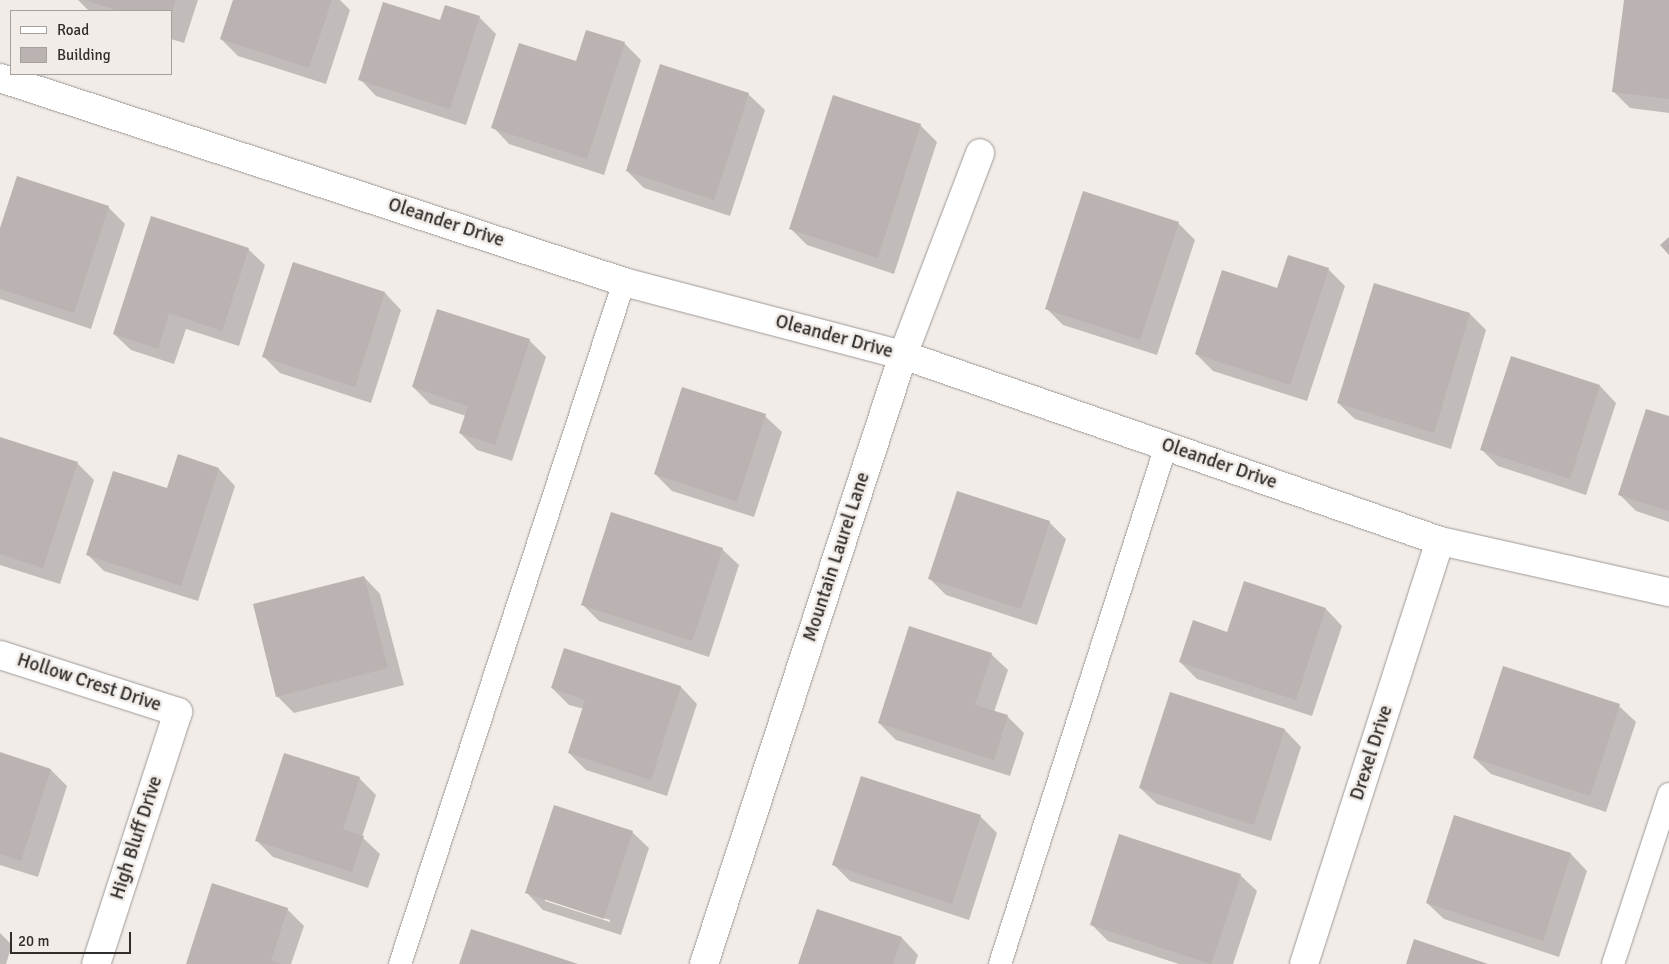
<!DOCTYPE html>
<style>
body{margin:0}
#map{position:relative;width:1669px;height:964px;overflow:hidden;background:#f2ece8;font-family:Signika,sans-serif}
div>[style]{position:absolute}
.shadow>*{inset:0;background:#0003}
.building>*{inset:0;background:#bab3b1}
.roads{filter:drop-shadow(0 0 1px #9e9996) drop-shadow(0 0 1px #9e9996)}
.service>*{height:22px;margin:-11px;padding:0 11px;transform-origin:11px;border-radius:11px;background:#fff}
.minor>*{height:28px;margin:-14px;padding:0 14px;transform-origin:14px;border-radius:14px;background:#fff}
span{translate:-50% -50%;white-space:nowrap;text-align:center;line-height:1.15;-webkit-text-stroke:5px #f2ece8;paint-order:stroke}
.street-label{font-size:19px;color:#302e2c}
.legend{position:absolute;left:10px;top:10px;width:162px;height:65px;box-sizing:border-box;background:#f2ece8;border:1px solid #a4a09d;margin:0;padding:6px 9px;list-style:none;font-size:15px;color:#302e2c}
.legend li{display:flex;align-items:center;gap:10px;height:25px}
.legend b{width:25px;border:1px solid #a4a09d}
.scale{position:absolute;left:10px;top:932px;width:121px;height:22px;box-sizing:border-box;border:2px solid #302e2c;border-top:0;padding-left:6px;font-size:15px;line-height:18px;white-space:nowrap;color:#302e2c;-webkit-text-stroke:4px #f2ece8;paint-order:stroke}
</style>
<div id="map">
<div class="shadow">
<i style="clip-path:polygon(78px 0,198px 0,184px 43px,171px 39px,171px 11px,89px 11px)"></i>
<i style="clip-path:polygon(234px 0,340px 0,350px 10px,326px 84px,238px 56px,221px 39px)"></i>
<i style="clip-path:polygon(1626px 0,1669px 0,1669px 113px,1630px 108px,1613px 91px)"></i>
<i style="clip-path:polygon(479px 17px,496px 34px,466px 125px,376px 96px,360px 79px,440px 22px)"></i>
<i style="clip-path:polygon(624px 43px,641px 60px,604px 175px,509px 144px,493px 127px,576px 63px)"></i>
<i style="clip-path:polygon(748px 94px,765px 110px,730px 216px,644px 188px,627px 171px)"></i>
<i style="clip-path:polygon(920px 125px,937px 142px,894px 274px,807px 245px,791px 229px)"></i>
<i style="clip-path:polygon(108px 207px,125px 224px,91px 329px,0 299px,0 232px)"></i>
<i style="clip-path:polygon(1178px 223px,1195px 240px,1157px 355px,1063px 325px,1046px 308px)"></i>
<i style="clip-path:polygon(248px 249px,265px 265px,239px 346px,186px 329px,174px 364px,131px 350px,114px 334px)"></i>
<i style="clip-path:polygon(293px 263px,385px 293px,401px 310px,371px 403px,280px 373px,263px 356px)"></i>
<i style="clip-path:polygon(1328px 269px,1345px 286px,1307px 401px,1213px 371px,1196px 354px,1278px 289px)"></i>
<i style="clip-path:polygon(1470px 314px,1486px 330px,1451px 449px,1355px 419px,1338px 403px)"></i>
<i style="clip-path:polygon(529px 340px,546px 357px,512px 461px,477px 450px,460px 433px,466px 416px,430px 404px,413px 387px)"></i>
<i style="clip-path:polygon(1600px 386px,1616px 403px,1586px 495px,1498px 466px,1482px 450px)"></i>
<i style="clip-path:polygon(765px 416px,782px 432px,754px 517px,672px 491px,655px 474px)"></i>
<i style="clip-path:polygon(1669px 417px,1669px 522px,1636px 511px,1620px 495px)"></i>
<i style="clip-path:polygon(0 438px,77px 463px,94px 480px,60px 584px,0 565px)"></i>
<i style="clip-path:polygon(219px 469px,235px 486px,198px 601px,104px 571px,87px 554px,168px 490px)"></i>
<i style="clip-path:polygon(1049px 522px,1066px 539px,1037px 625px,946px 595px,930px 579px)"></i>
<i style="clip-path:polygon(722px 549px,739px 565px,709px 657px,599px 621px,582px 604px)"></i>
<i style="clip-path:polygon(364px 577px,380px 594px,404px 685px,294px 713px,277px 696px)"></i>
<i style="clip-path:polygon(1326px 609px,1342px 626px,1312px 716px,1197px 679px,1180px 662px)"></i>
<i style="clip-path:polygon(991px 654px,1008px 670px,994px 712px,1008px 717px,1024px 733px,1010px 776px,896px 740px,879px 723px)"></i>
<i style="clip-path:polygon(681px 687px,697px 704px,667px 796px,586px 770px,569px 753px,584px 709px,569px 705px,552px 688px)"></i>
<i style="clip-path:polygon(1171px 694px,1285px 730px,1301px 747px,1271px 841px,1157px 804px,1140px 788px)"></i>
<i style="clip-path:polygon(1619px 706px,1636px 722px,1606px 812px,1491px 774px,1474px 758px)"></i>
<i style="clip-path:polygon(0 753px,51px 770px,67px 786px,38px 877px,0 865px)"></i>
<i style="clip-path:polygon(359px 778px,376px 795px,362px 837px,380px 854px,368px 888px,273px 857px,257px 841px)"></i>
<i style="clip-path:polygon(980px 816px,997px 833px,969px 920px,850px 881px,834px 865px)"></i>
<i style="clip-path:polygon(1455px 816px,1571px 854px,1587px 871px,1559px 957px,1444px 919px,1427px 903px)"></i>
<i style="clip-path:polygon(evenodd,632px 832px,649px 848px,621px 935px,543px 910px,527px 893px,632px 832px,545px 898px,610px 920px,610px 922px,545px 901px,545px 898px)"></i>
<i style="clip-path:polygon(1240px 875px,1257px 891px,1233px 964px,1179px 964px,1108px 941px,1091px 924px)"></i>
<i style="clip-path:polygon(287px 909px,304px 926px,291px 964px,187px 964px)"></i>
<i style="clip-path:polygon(817px 910px,902px 938px,918px 955px,915px 964px,800px 964px)"></i>
<i style="clip-path:polygon(0 933px,12px 945px,6px 964px,0 964px)"></i>
</div>
<div class="building">
<i style="clip-path:polygon(85px 0,176px 0,172px 11px,119px 11px)"></i>
<i style="clip-path:polygon(233px 0,332px 0,309px 68px,220px 39px)"></i>
<i style="clip-path:polygon(1624px 0,1669px 0,1669px 99px,1612px 92px)"></i>
<i style="clip-path:polygon(383px 2px,440px 20px,445px 5px,480px 16px,450px 109px,358px 80px)"></i>
<i style="clip-path:polygon(586px 30px,625px 42px,587px 159px,491px 128px,519px 43px,576px 61px)"></i>
<i style="clip-path:polygon(660px 64px,749px 93px,714px 200px,626px 171px)"></i>
<i style="clip-path:polygon(833px 95px,921px 124px,878px 258px,789px 229px)"></i>
<i style="clip-path:polygon(17px 176px,109px 206px,74px 313px,0 289px,0 228px)"></i>
<i style="clip-path:polygon(1083px 191px,1179px 222px,1140px 340px,1045px 309px)"></i>
<i style="clip-path:polygon(151px 216px,249px 248px,222px 331px,169px 313px,158px 349px,113px 334px)"></i>
<i style="clip-path:polygon(1669px 237px,1669px 255px,1660px 245px)"></i>
<i style="clip-path:polygon(1288px 255px,1329px 268px,1290px 385px,1195px 354px,1222px 270px,1277px 288px)"></i>
<i style="clip-path:polygon(293px 262px,385px 292px,355px 387px,262px 357px)"></i>
<i style="clip-path:polygon(1374px 283px,1470px 313px,1434px 433px,1337px 403px)"></i>
<i style="clip-path:polygon(437px 309px,530px 339px,495px 445px,459px 433px,468px 406px,412px 387px)"></i>
<i style="clip-path:polygon(1511px 356px,1600px 385px,1570px 479px,1480px 450px)"></i>
<i style="clip-path:polygon(682px 387px,766px 414px,737px 502px,654px 474px)"></i>
<i style="clip-path:polygon(1646px 409px,1669px 416px,1669px 511px,1618px 495px)"></i>
<i style="clip-path:polygon(0 437px,78px 462px,43px 568px,0 554px)"></i>
<i style="clip-path:polygon(178px 454px,219px 468px,181px 586px,86px 555px,113px 471px,167px 488px)"></i>
<i style="clip-path:polygon(957px 491px,1050px 521px,1021px 609px,928px 579px)"></i>
<i style="clip-path:polygon(611px 512px,723px 548px,692px 641px,581px 605px)"></i>
<i style="clip-path:polygon(364px 576px,388px 668px,276px 697px,253px 604px)"></i>
<i style="clip-path:polygon(1244px 581px,1326px 608px,1296px 700px,1179px 662px,1193px 620px,1227px 632px)"></i>
<i style="clip-path:polygon(909px 626px,992px 653px,975px 705px,1008px 715px,994px 760px,878px 723px)"></i>
<i style="clip-path:polygon(564px 648px,681px 686px,651px 780px,568px 753px,585px 700px,551px 688px)"></i>
<i style="clip-path:polygon(1503px 666px,1620px 704px,1590px 796px,1473px 758px)"></i>
<i style="clip-path:polygon(1170px 692px,1285px 729px,1254px 825px,1139px 788px)"></i>
<i style="clip-path:polygon(0 752px,51px 769px,21px 861px,0 854px)"></i>
<i style="clip-path:polygon(284px 753px,360px 777px,343px 829px,364px 836px,352px 872px,255px 841px)"></i>
<i style="clip-path:polygon(861px 776px,981px 815px,952px 904px,832px 865px)"></i>
<i style="clip-path:polygon(554px 805px,633px 831px,604px 919px,525px 893px)"></i>
<i style="clip-path:polygon(1454px 815px,1571px 853px,1543px 941px,1426px 903px)"></i>
<i style="clip-path:polygon(1119px 834px,1241px 874px,1211px 964px,1090px 925px)"></i>
<i style="clip-path:polygon(212px 883px,288px 908px,271px 960px,281px 964px,186px 964px)"></i>
<i style="clip-path:polygon(817px 909px,902px 937px,893px 964px,798px 964px)"></i>
<i style="clip-path:polygon(471px 929px,578px 964px,459px 964px)"></i>
<i style="clip-path:polygon(1414px 939px,1488px 964px,1406px 964px)"></i>
</div>
<div class="roads">
<div class="service">
<i style="left:400px;top:964px;width:718px;rotate:-71.82deg"></i>
<i style="left:1000px;top:964px;width:544px;rotate:-72.23deg"></i>
<i style="left:1613px;top:964px;width:179px;rotate:-71.8deg"></i>
</div>
<div class="minor">
<i style="left:0;top:78px;width:656px;rotate:18.1deg"></i>
<i style="left:624px;top:282px;width:288px;rotate:14.7deg"></i>
<i style="left:903px;top:355px;width:568px;rotate:19.1deg"></i>
<i style="left:1440px;top:541px;width:235px;rotate:12.6deg"></i>
<i style="left:0;top:655px;width:187px;rotate:17.8deg"></i>
<i style="left:178px;top:712px;width:265px;rotate:108deg"></i>
<i style="left:704px;top:964px;width:641px;rotate:-71.9deg"></i>
<i style="left:903px;top:355px;width:216px;rotate:-69.1deg"></i>
<i style="left:1304px;top:964px;width:444px;rotate:-72.2deg"></i>
</div>
</div>
<div class="street-label">
<span style="left:446px;top:223px;rotate:18deg">Oleander Drive</span>
<span style="left:834px;top:337px;rotate:15deg">Oleander Drive</span>
<span style="left:1219px;top:464px;rotate:19deg">Oleander Drive</span>
<span style="left:837px;top:557px;rotate:-72deg">Mountain Laurel Lane</span>
<span style="left:89px;top:683px;rotate:18deg">Hollow Crest Drive</span>
<span style="left:1372px;top:753px;rotate:-72deg">Drexel Drive</span>
<span style="left:137px;top:838px;rotate:-72deg">High Bluff Drive</span>
</div>
<ul class="legend">
<li><b style="height:6px;background:#fff"></b>Road</li>
<li><b style="height:14px;background:#bab3b1"></b>Building</li>
</ul>
<div class="scale">20 m</div>
</div>
